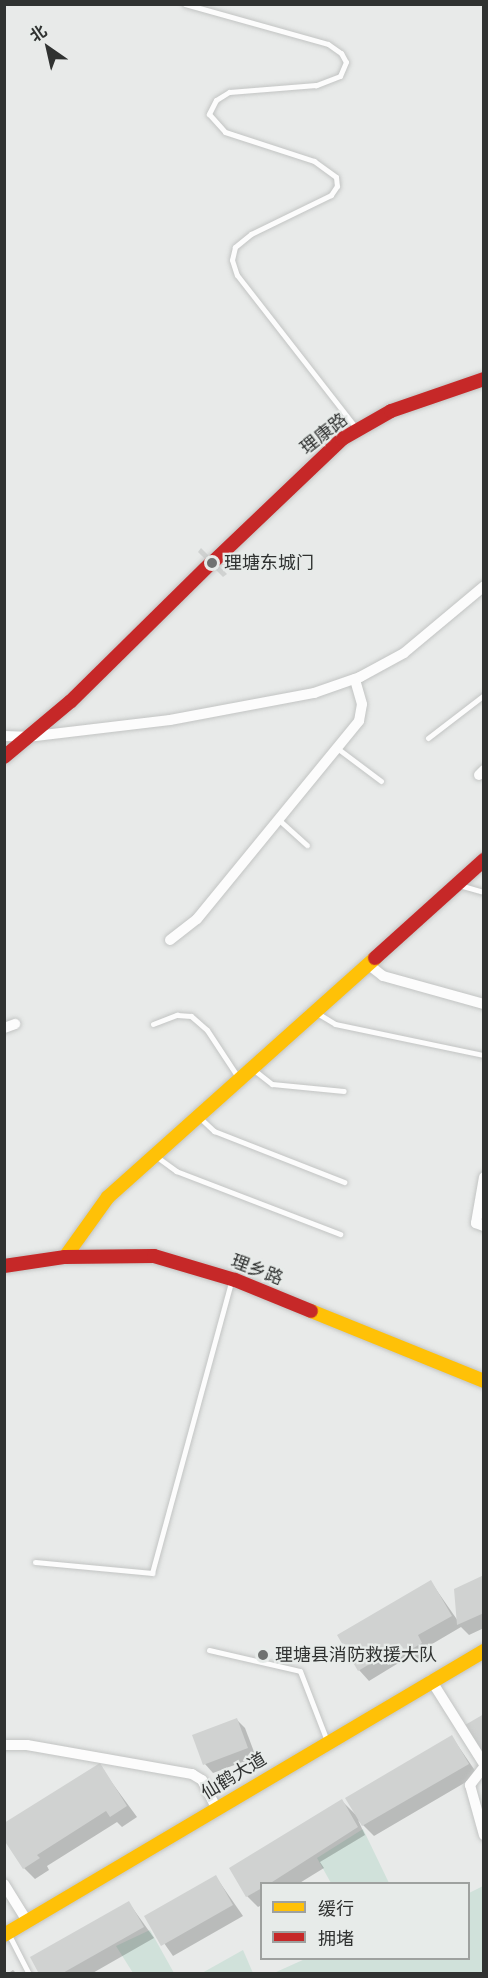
<!DOCTYPE html>
<meta charset="utf-8">
<style>
body{margin:0}
#map{position:relative;width:488px;height:1978px;overflow:hidden;background:#e8eae9;font-family:"PT Sans","Noto Sans SC",sans-serif}
div>[style]{position:absolute}
.green>*{inset:0;background:#d0e1da}
.shadow>*{inset:0;background:#0003}
.building>*{inset:0;background:#d0d2d1}
.roads{filter:drop-shadow(0 0 2px #c2c4c3) drop-shadow(0 0 2px #c2c4c3)}
.lane>*{height:5px;margin:-2.5px;padding:0 2.5px;transform-origin:2.5px;border-radius:2.5px;background:#fcfcfc}
.street>*{height:10px;margin:-5px;padding:0 5px;transform-origin:5px;border-radius:5px;background:#fcfcfc}
.slow>*{height:14px;margin:-7px;padding:0 7px;transform-origin:7px;border-radius:7px;background:#ffc107}
.jam>*{height:14px;margin:-7px;padding:0 7px;transform-origin:7px;border-radius:7px;background:#c62828}
.dots>*{width:16px;height:16px;translate:-50% -50%;box-sizing:border-box;border:3px solid #e7ebe9;border-radius:50%}
span{translate:-50% -50%;white-space:nowrap;text-align:center;line-height:1.15;-webkit-text-stroke:4.5px #e7ebe9;paint-order:stroke}
.street-label{font-size:18px;color:#303231}
.poi-label{font-size:18px;color:#303231}
.left{translate:0 -50%;text-align:left}
.frame{position:absolute;inset:0;border:6px solid #303231;pointer-events:none}
.legend{position:absolute;left:260px;top:1882px;width:210px;height:78px;box-sizing:border-box;background:#e7ebe9;border:2px solid #9ea19f;margin:0;padding:8px 10px;list-style:none;font-size:18px;color:#303231}
.legend li{display:flex;align-items:center;gap:12px;height:30px}
.legend b{width:30px;border:2px solid #9ea19f}
.north{position:absolute;left:18px;top:18px;width:60px;height:60px;-webkit-text-stroke:4px #e7ebe9;paint-order:stroke;rotate:326deg;font-size:16px;font-weight:700;line-height:24px;text-align:center;color:#303231}
.north::after{content:'';display:block;margin:auto;width:21px;height:27px;background:#303231;clip-path:polygon(50% 0,100% 100%,50% 72%,0 100%)}
</style>
<div id="map">
<div class="green">
<i style="clip-path:polygon(363px 1829px,389px 1883px,331px 1883px,317px 1858px)"></i>
<i style="clip-path:polygon(483px 1886px,483px 1973px,274px 1973px,305px 1959px,468px 1958px,469px 1893px)"></i>
<i style="clip-path:polygon(150px 1930px,174px 1973px,133px 1973px,116px 1946px)"></i>
<i style="clip-path:polygon(243px 1950px,253px 1973px,202px 1973px)"></i>
</div>
<div class="shadow">
<i style="clip-path:polygon(484px 1577px,484px 1628px,469px 1635px,461px 1627px,427px 1647px,432px 1654px,417px 1663px,410px 1656px,369px 1681px,359px 1670px,431px 1582px,458px 1621px)"></i>
<i style="clip-path:polygon(237px 1720px,245px 1728px,256px 1757px,213px 1773px,205px 1764px)"></i>
<i style="clip-path:polygon(452px 1737px,478px 1775px,374px 1836px,358px 1820px,365px 1835px,320px 1862px,324px 1868px,298px 1884px,262px 1884px,262px 1905px,258px 1907px,247px 1896px,342px 1801px,355px 1814px)"></i>
<i style="clip-path:polygon(99px 1765px,137px 1817px,122px 1827px,117px 1822px,47px 1866px,49px 1870px,35px 1879px,24px 1868px)"></i>
<i style="clip-path:polygon(216px 1877px,243px 1916px,173px 1956px,146px 1917px)"></i>
<i style="clip-path:polygon(129px 1903px,154px 1938px,91px 1974px,41px 1974px)"></i>
<i style="clip-path:polygon(13px 1970px,17px 1974px,7px 1974px)"></i>
</div>
<div class="building">
<i style="clip-path:polygon(201px 548px,227px 574px,223px 577px,198px 552px)"></i>
<i style="clip-path:polygon(484px 1575px,484px 1613px,457px 1625px,454px 1589px)"></i>
<i style="clip-path:polygon(431px 1580px,452px 1616px,418px 1635px,422px 1643px,405px 1653px,400px 1646px,358px 1671px,337px 1635px)"></i>
<i style="clip-path:polygon(484px 1714px,484px 1754px,465px 1725px)"></i>
<i style="clip-path:polygon(237px 1718px,248px 1748px,203px 1765px,192px 1735px)"></i>
<i style="clip-path:polygon(452px 1735px,469px 1764px,362px 1826px,345px 1798px)"></i>
<i style="clip-path:polygon(100px 1763px,127px 1806px,110px 1817px,106px 1811px,37px 1855px,40px 1858px,23px 1869px,4px 1840px,4px 1823px)"></i>
<i style="clip-path:polygon(342px 1799px,358px 1827px,269px 1884px,262px 1884px,262px 1888px,246px 1897px,229px 1868px)"></i>
<i style="clip-path:polygon(216px 1875px,233px 1905px,161px 1946px,144px 1916px)"></i>
<i style="clip-path:polygon(129px 1901px,144px 1927px,61px 1974px,39px 1974px,30px 1957px)"></i>
</div>
<div class="roads">
<div class="lane">
<i style="left:185px;top:4px;width:148px;rotate:15.6deg"></i>
<i style="left:328px;top:44px;width:16px;rotate:35deg"></i>
<i style="left:341px;top:53px;width:10px;rotate:61deg"></i>
<i style="left:346px;top:62px;width:15px;rotate:113deg"></i>
<i style="left:340px;top:76px;width:26px;rotate:159deg"></i>
<i style="left:316px;top:85px;width:87px;rotate:175.4deg"></i>
<i style="left:229px;top:92px;width:15px;rotate:148deg"></i>
<i style="left:216px;top:100px;width:16px;rotate:117deg"></i>
<i style="left:209px;top:114px;width:24px;rotate:48deg"></i>
<i style="left:225px;top:132px;width:94px;rotate:18deg"></i>
<i style="left:314px;top:161px;width:27px;rotate:36deg"></i>
<i style="left:336px;top:177px;width:9px;rotate:84deg"></i>
<i style="left:337px;top:186px;width:11px;rotate:124deg"></i>
<i style="left:331px;top:195px;width:89px;rotate:154deg"></i>
<i style="left:251px;top:234px;width:21px;rotate:141deg"></i>
<i style="left:235px;top:247px;width:13px;rotate:103deg"></i>
<i style="left:232px;top:260px;width:16px;rotate:72deg"></i>
<i style="left:237px;top:275px;width:194px;rotate:52.1deg"></i>
<i style="left:428px;top:738px;width:71px;rotate:-37.5deg"></i>
<i style="left:337px;top:748px;width:55px;rotate:36.9deg"></i>
<i style="left:278px;top:819px;width:39px;rotate:42deg"></i>
<i style="left:459px;top:885px;width:26px;rotate:16deg"></i>
<i style="left:317px;top:1013px;width:21px;rotate:31deg"></i>
<i style="left:335px;top:1024px;width:152px;rotate:11.8deg"></i>
<i style="left:153px;top:1024px;width:26px;rotate:-21deg"></i>
<i style="left:177px;top:1015px;width:14px;rotate:4deg"></i>
<i style="left:191px;top:1016px;width:21px;rotate:41deg"></i>
<i style="left:207px;top:1030px;width:56px;rotate:56.6deg"></i>
<i style="left:254px;top:1070px;width:23px;rotate:38deg"></i>
<i style="left:272px;top:1084px;width:72px;rotate:5.6deg"></i>
<i style="left:199px;top:1117px;width:21px;rotate:43deg"></i>
<i style="left:214px;top:1131px;width:140px;rotate:21.4deg"></i>
<i style="left:157px;top:1157px;width:24px;rotate:36deg"></i>
<i style="left:176px;top:1171px;width:176px;rotate:21deg"></i>
<i style="left:35px;top:1562px;width:118px;rotate:5.4deg"></i>
<i style="left:152px;top:1573px;width:302px;rotate:-74.8deg"></i>
<i style="left:209px;top:1650px;width:93px;rotate:13deg"></i>
<i style="left:300px;top:1671px;width:75px;rotate:68.9deg"></i>
<i style="left:9px;top:1935px;width:44px;rotate:62.9deg"></i>
</div>
<div class="street">
<i style="left:4px;top:736px;width:23px;rotate:2deg"></i>
<i style="left:27px;top:737px;width:144px;rotate:-6.8deg"></i>
<i style="left:170px;top:720px;width:147px;rotate:-10.6deg"></i>
<i style="left:314px;top:693px;width:49px;rotate:-19.2deg"></i>
<i style="left:360px;top:677px;width:50px;rotate:-28.6deg"></i>
<i style="left:404px;top:653px;width:104px;rotate:-39.9deg"></i>
<i style="left:479px;top:775px;width:7px;rotate:-45deg"></i>
<i style="left:170px;top:940px;width:34px;rotate:-38deg"></i>
<i style="left:197px;top:919px;width:256px;rotate:-50.7deg"></i>
<i style="left:359px;top:721px;width:17px;rotate:-80deg"></i>
<i style="left:362px;top:704px;width:26px;rotate:-106deg"></i>
<i style="left:369px;top:965px;width:18px;rotate:38deg"></i>
<i style="left:383px;top:976px;width:105px;rotate:15.5deg"></i>
<i style="left:4px;top:1028px;width:12px;rotate:-20deg"></i>
<i style="left:484px;top:1177px;width:47px;rotate:99.9deg"></i>
<i style="left:476px;top:1223px;width:9px;rotate:21deg"></i>
<i style="left:431px;top:1680px;width:99px;rotate:57.8deg"></i>
<i style="left:4px;top:1745px;width:23px"></i>
<i style="left:27px;top:1745px;width:168px;rotate:10deg"></i>
<i style="left:192px;top:1774px;width:12px;rotate:31deg"></i>
<i style="left:202px;top:1780px;width:30px;rotate:63deg"></i>
<i style="left:484px;top:1767px;width:23px;rotate:128deg"></i>
<i style="left:470px;top:1785px;width:52px;rotate:74.4deg"></i>
<i style="left:4px;top:1884px;width:44px;rotate:58.1deg"></i>
</div>
<div class="slow">
<i style="left:65px;top:1257px;width:74px;rotate:-54.4deg"></i>
<i style="left:108px;top:1197px;width:358px;rotate:-41.8deg"></i>
<i style="left:311px;top:1311px;width:187px;rotate:22deg"></i>
<i style="left:4px;top:1935px;width:558px;rotate:-30.61deg"></i>
</div>
<div class="jam">
<i style="left:214px;top:561px;width:177px;rotate:-43.6deg"></i>
<i style="left:342px;top:439px;width:56px;rotate:-29.7deg"></i>
<i style="left:391px;top:411px;width:98px;rotate:-19deg"></i>
<i style="left:4px;top:757px;width:87px;rotate:-39.9deg"></i>
<i style="left:71px;top:701px;width:195px;rotate:-44.6deg"></i>
<i style="left:375px;top:958px;width:147px;rotate:-42deg"></i>
<i style="left:4px;top:1266px;width:62px;rotate:-8.4deg"></i>
<i style="left:65px;top:1257px;width:89px;rotate:-0.6deg"></i>
<i style="left:154px;top:1256px;width:84px;rotate:16.5deg"></i>
<i style="left:235px;top:1280px;width:82px;rotate:22.2deg"></i>
</div>
</div>
<div class="dots">
<i style="left:212px;top:563px;background:#707271"></i>
<i style="left:263px;top:1655px;background:#707271"></i>
</div>
<div class="street-label">
<span style="left:324px;top:434px;rotate:-38deg">理康路</span>
<span style="left:257px;top:1270px;rotate:21deg">理乡路</span>
<span style="left:234px;top:1776px;rotate:-31deg">仙鹤大道</span>
</div>
<div class="poi-label">
<span class="left" style="left:224px;top:563px">理塘东城门</span>
<span class="left" style="left:275px;top:1655px">理塘县消防救援大队</span>
</div>
<div class="frame"></div>
<ul class="legend">
<li><b style="height:8px;background:#ffc107"></b>缓行</li>
<li><b style="height:8px;background:#c62828"></b>拥堵</li>
</ul>
<div class="north">北</div>
</div>
